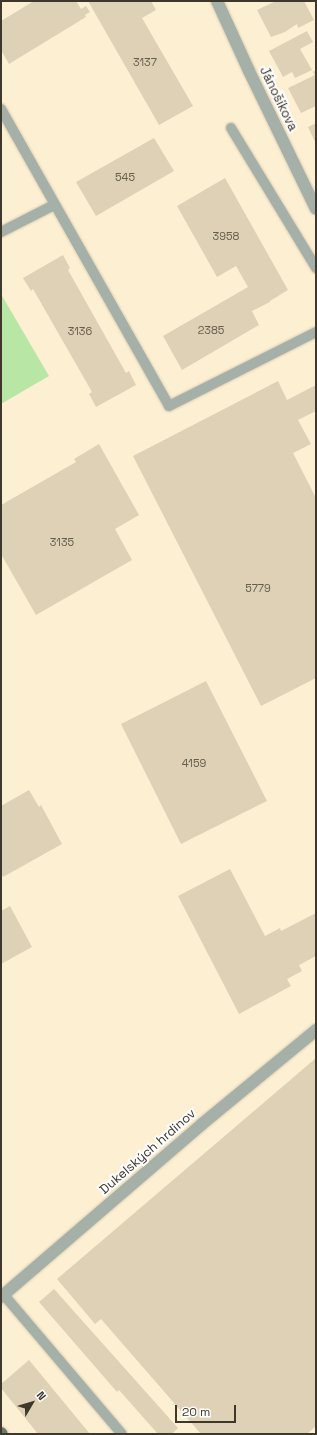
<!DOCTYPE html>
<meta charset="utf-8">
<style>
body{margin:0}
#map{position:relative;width:317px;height:1435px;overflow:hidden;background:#fdefd2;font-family:"Space Grotesk",sans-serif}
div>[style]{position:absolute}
.green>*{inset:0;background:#b8e7a5}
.building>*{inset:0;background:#dfd1b6}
.roads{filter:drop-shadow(0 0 1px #d7cab1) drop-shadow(0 0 1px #d7cab1)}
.lane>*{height:10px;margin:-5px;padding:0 5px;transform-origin:5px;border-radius:5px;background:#a4b0a8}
.street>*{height:12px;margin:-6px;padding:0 6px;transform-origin:6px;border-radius:6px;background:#a4b0a8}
.primary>*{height:12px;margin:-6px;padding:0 6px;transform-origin:6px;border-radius:6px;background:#657b6c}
span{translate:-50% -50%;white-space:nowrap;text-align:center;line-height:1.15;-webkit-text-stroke:4px #fdfdfd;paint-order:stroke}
.number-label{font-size:11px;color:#665e4e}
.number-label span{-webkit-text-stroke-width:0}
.street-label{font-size:13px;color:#3d372c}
.frame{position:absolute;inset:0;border:2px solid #3d372c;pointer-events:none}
.north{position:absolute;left:12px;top:1383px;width:40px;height:40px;-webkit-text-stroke:3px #fdfdfd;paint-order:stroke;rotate:52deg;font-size:11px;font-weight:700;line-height:16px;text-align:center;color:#3d372c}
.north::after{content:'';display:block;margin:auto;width:14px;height:18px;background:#3d372c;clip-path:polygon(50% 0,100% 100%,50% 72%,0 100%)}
.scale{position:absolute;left:175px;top:1405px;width:61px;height:18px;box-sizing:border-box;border:2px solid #3d372c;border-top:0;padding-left:5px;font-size:12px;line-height:14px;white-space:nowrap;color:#3d372c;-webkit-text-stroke:3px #fdfdfd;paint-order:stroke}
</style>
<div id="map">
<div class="green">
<i style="clip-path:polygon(1px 294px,49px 376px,1px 404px)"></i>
</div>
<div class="building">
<i style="clip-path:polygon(34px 1px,76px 1px,81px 9px,86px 6px,90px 12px,85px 15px,86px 17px,9px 64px,1px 50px,1px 21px)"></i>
<i style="clip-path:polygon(88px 1px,151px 1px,156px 10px,142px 18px,193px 106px,159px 125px)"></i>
<i style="clip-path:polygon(276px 1px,304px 1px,314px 20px,298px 28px,297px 24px,285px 32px,271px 37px,257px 10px)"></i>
<i style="clip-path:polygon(307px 31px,313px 42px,300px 49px,312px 70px,295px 78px,292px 72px,283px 77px,269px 51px)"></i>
<i style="clip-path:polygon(316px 70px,316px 106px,301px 113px,288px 88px,315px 75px,313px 72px)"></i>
<i style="clip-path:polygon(316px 123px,316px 144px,308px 127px)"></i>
<i style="clip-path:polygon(154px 138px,174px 171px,96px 216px,76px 182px)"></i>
<i style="clip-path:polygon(225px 178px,288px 290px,270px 301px,270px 302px,252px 311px,259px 325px,182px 370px,163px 336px,248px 287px,236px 266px,217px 277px,177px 206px)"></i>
<i style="clip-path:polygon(63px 255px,70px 268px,68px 270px,126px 373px,129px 371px,136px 385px,96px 407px,89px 394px,92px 392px,33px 289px,31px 291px,23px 278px)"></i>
<i style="clip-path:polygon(278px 381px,287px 400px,316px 385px,316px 411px,298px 420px,311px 444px,293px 453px,316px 498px,316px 678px,261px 706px,133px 456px)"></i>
<i style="clip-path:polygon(99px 444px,139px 515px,115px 529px,132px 560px,36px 615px,1px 554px,1px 505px,76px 462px,74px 459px)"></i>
<i style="clip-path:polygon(206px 681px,267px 801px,181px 844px,121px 724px)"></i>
<i style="clip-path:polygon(29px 790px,39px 807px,41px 805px,62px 844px,3px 877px,1px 873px,1px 806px)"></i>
<i style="clip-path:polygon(230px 869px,265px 936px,280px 928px,281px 931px,316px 913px,316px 956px,299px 965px,302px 971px,287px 979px,291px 986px,239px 1014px,178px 896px)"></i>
<i style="clip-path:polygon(10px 906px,32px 947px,1px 964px,1px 911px)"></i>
<i style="clip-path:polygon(316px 1058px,316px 1426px,307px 1434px,201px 1434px,101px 1319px,95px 1324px,57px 1279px)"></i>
<i style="clip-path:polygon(54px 1289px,178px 1428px,172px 1434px,158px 1434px,119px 1390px,117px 1392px,39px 1302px)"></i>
<i style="clip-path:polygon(29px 1360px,90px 1434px,38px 1434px,1px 1388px,1px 1384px)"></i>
</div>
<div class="roads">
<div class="lane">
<i style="left:1px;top:109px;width:341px;rotate:60.5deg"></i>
<i style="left:169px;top:406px;width:165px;rotate:-26.7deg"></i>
<i style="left:231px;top:128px;width:164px;rotate:58.7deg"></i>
<i style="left:1px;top:232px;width:59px;rotate:-27deg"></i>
<i style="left:4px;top:1295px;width:182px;rotate:49.7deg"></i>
</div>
<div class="street">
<i style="left:217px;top:1px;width:77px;rotate:65.4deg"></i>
<i style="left:249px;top:71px;width:153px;rotate:64.1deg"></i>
<i style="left:1px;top:1297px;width:265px;rotate:-40.7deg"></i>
<i style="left:202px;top:1124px;width:148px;rotate:-39.5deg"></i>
</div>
<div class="primary">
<i style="left:1px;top:1433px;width:1px;rotate:45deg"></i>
</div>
</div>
<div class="number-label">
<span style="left:145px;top:62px">3137</span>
<span style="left:125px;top:177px">545</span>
<span style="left:226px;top:236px">3958</span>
<span style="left:211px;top:330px">2385</span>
<span style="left:80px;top:331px">3136</span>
<span style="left:62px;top:542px">3135</span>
<span style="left:258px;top:588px">5779</span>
<span style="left:194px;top:763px">4159</span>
</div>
<div class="street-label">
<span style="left:278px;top:99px;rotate:64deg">Jánošíkova</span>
<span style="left:148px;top:1152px;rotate:-41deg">Dukelských hrdinov</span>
</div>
<div class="frame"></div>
<div class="north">N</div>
<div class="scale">20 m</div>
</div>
